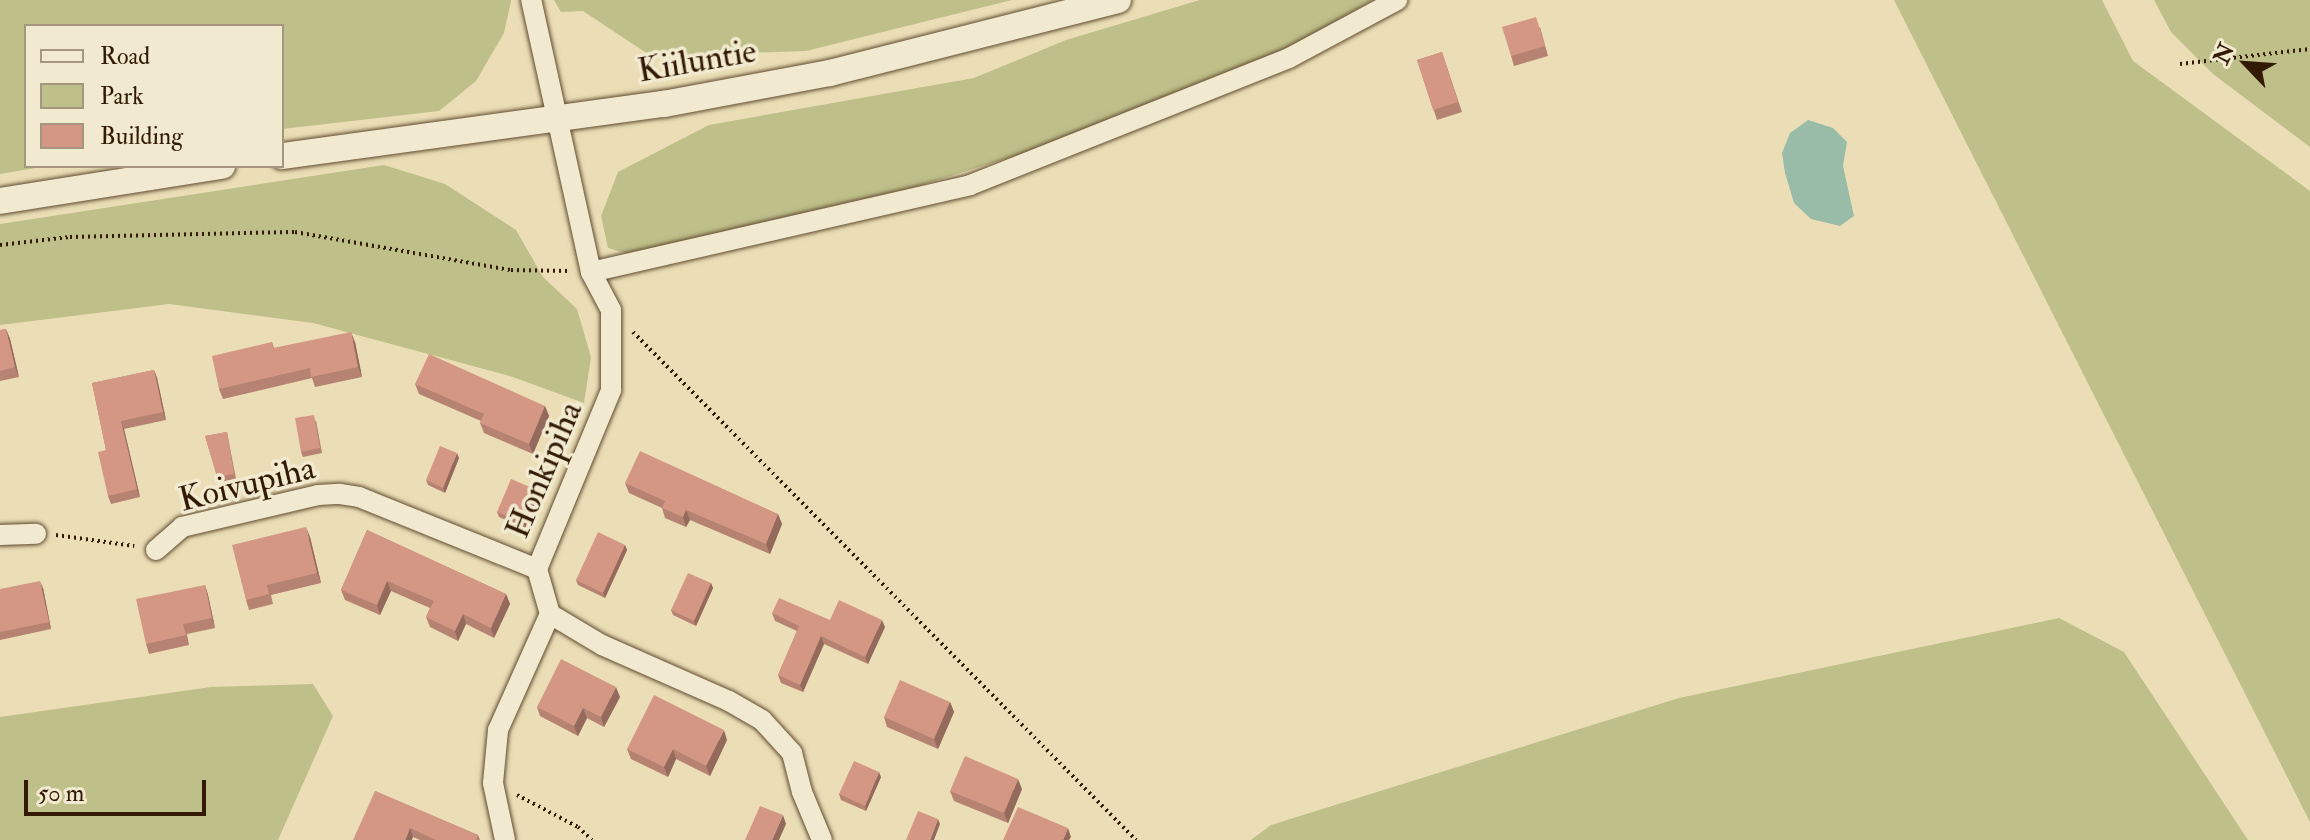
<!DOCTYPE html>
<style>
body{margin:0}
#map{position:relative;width:2310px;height:840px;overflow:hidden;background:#ebdeb6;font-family:"IM FELL Double Pica",serif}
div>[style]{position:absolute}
.green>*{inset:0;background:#bebf89}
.water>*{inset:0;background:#99bca9}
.path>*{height:4px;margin-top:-2px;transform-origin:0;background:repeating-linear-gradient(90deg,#321a04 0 2px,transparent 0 6px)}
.roads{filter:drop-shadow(0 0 2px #604b30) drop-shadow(0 0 2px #604b30)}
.minor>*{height:20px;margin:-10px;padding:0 10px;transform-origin:10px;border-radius:10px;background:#f2ead0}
.tertiary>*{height:26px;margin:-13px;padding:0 13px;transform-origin:13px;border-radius:13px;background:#f2ead0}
.wall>*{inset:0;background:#b68272}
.shaded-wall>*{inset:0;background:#946a5c}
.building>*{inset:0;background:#d49784}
span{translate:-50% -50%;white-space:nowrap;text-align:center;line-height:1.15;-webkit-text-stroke:7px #f2ead0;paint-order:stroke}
.street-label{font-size:34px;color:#321a04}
.legend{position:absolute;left:24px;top:24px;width:260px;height:144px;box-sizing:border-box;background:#f2ead0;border:2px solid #a5977e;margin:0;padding:10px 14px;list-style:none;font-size:24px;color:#321a04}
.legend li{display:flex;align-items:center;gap:16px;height:40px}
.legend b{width:40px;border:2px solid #a5977e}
.north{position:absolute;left:2206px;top:24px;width:80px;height:80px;-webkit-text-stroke:6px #f2ead0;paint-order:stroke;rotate:295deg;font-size:22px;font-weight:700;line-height:32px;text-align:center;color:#321a04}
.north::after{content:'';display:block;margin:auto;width:28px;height:36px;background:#321a04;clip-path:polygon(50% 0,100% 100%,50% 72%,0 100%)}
.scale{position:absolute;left:24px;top:780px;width:182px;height:36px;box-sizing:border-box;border:4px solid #321a04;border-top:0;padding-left:10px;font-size:24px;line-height:28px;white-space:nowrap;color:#321a04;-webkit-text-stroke:6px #f2ead0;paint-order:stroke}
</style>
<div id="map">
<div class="green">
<i style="clip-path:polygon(0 0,511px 0,511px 1px,504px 33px,476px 81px,439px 111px,282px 129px,282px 26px,26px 26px,26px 166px,47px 166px,0 174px)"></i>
<i style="clip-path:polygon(554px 0,1012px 0,806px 51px,651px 56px,583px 11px,561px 12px)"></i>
<i style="clip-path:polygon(1200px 0,1373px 0,1291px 47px,1037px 149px,915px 187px,629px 254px,608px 248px,601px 216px,618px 172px,709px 125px,974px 78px,1066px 40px)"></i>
<i style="clip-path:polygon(1894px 0,2102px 0,2133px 61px,2310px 191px,2310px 822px)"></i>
<i style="clip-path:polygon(2154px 0,2310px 0,2310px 147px,2213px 74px,2171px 32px)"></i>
<i style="clip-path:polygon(384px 165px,445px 184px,516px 230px,543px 277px,577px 309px,591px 357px,584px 403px,510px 376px,313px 323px,169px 304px,0 325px,0 224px)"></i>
<i style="clip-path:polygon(2059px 618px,2124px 652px,2248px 840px,1251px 840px,1271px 825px,1679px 698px)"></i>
<i style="clip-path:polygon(313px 684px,333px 716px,278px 840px,0 840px,0 717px,211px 687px)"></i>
</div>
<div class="water">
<i style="clip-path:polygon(1808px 120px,1833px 128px,1847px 142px,1843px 166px,1854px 216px,1840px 226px,1811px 219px,1794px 203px,1785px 173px,1782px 153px,1790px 133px)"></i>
</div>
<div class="path">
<i style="left:2180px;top:64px;width:131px;rotate:-6.6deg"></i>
<i style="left:0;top:245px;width:70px;rotate:-6.5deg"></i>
<i style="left:70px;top:237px;width:225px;rotate:-1.3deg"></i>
<i style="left:295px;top:232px;width:219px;rotate:10deg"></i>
<i style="left:511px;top:270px;width:58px;rotate:1deg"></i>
<i style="left:633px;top:332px;width:715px;rotate:45.28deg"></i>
<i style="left:56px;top:535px;width:79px;rotate:8deg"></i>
<i style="left:517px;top:795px;width:69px;rotate:27.7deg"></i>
<i style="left:578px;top:827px;width:19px;rotate:43deg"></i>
</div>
<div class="roads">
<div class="minor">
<i style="left:591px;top:272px;width:389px;rotate:-12.9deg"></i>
<i style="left:970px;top:185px;width:343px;rotate:-21.7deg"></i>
<i style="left:1289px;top:58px;width:123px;rotate:-28.2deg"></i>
<i style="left:0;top:535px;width:36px;rotate:-2deg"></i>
<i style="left:156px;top:550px;width:35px;rotate:-41deg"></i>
<i style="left:182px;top:527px;width:140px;rotate:-13.2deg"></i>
<i style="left:318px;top:495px;width:22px;rotate:-3deg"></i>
<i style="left:340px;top:494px;width:19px;rotate:9deg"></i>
<i style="left:359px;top:497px;width:192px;rotate:22deg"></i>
<i style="left:550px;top:614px;width:61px;rotate:30.8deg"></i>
<i style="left:602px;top:645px;width:139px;rotate:23.8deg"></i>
<i style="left:729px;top:701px;width:38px;rotate:30deg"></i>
<i style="left:762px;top:720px;width:45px;rotate:47.7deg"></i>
<i style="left:792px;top:753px;width:40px;rotate:75.6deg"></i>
<i style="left:802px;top:792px;width:52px;rotate:67.4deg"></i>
<i style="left:505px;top:840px;width:58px;rotate:-101.9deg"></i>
<i style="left:493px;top:783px;width:53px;rotate:-84.6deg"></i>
<i style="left:498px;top:730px;width:127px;rotate:-65.9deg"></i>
<i style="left:550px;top:614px;width:47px;rotate:-106.1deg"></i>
<i style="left:537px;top:569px;width:194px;rotate:-67.5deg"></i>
<i style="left:611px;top:390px;width:80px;rotate:-90deg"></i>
<i style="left:611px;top:310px;width:43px;rotate:-117.8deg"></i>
<i style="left:591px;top:272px;width:279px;rotate:-102.4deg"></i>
</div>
<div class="tertiary">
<i style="left:282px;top:156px;width:386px;rotate:-7.8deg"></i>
<i style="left:664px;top:104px;width:169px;rotate:-10.6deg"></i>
<i style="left:830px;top:73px;width:297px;rotate:-14.2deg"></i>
<i style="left:0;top:201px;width:225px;rotate:-9deg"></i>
</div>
</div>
<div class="wall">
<i style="clip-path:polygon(1540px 27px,1548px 56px,1514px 66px,1511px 56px)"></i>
<i style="clip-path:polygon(1442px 52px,1462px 112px,1437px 120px,1417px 60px)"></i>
<i style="clip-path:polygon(6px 329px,10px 339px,19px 377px,0 381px,0 330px)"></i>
<i style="clip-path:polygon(272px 342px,274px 348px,355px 342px,362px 377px,315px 387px,312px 378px,223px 399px,219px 389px)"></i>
<i style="clip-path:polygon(154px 370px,157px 378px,166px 420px,124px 429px,140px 497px,111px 504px,108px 496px,106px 450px,92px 383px)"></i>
<i style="clip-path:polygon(415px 384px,545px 406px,549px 416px,533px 454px,484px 433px,480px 423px,481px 421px,419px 394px)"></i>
<i style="clip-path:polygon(316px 420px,322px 453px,303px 457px,301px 452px)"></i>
<i style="clip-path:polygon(227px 432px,236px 479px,219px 482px,205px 436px)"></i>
<i style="clip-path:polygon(459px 458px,445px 493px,428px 485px,426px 480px)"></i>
<i style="clip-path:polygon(625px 483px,778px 514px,782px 524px,770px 554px,690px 520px,686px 527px,665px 518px,662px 508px,629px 493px)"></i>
<i style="clip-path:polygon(539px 495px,525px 528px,499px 517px,497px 512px)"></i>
<i style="clip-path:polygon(367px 530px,506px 594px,510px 604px,494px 638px,466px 624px,458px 641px,430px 627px,426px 617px,430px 608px,391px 591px,380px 615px,345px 600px,341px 590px)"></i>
<i style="clip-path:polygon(310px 537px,321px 583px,271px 595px,273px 604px,249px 610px,246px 600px)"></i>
<i style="clip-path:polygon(625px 545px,627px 550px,605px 598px,578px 585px,576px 580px)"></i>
<i style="clip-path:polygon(711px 583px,713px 588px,696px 626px,673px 615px,671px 610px)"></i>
<i style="clip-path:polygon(205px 585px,208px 595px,215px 628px,187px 634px,189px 645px,149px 654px,146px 644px)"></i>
<i style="clip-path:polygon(43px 588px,51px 629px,0 640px,0 589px)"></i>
<i style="clip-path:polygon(772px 613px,830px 620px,885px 627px,868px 664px,824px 644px,803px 692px,781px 683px,778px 675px,797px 631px,775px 621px)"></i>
<i style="clip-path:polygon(620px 697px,604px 727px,587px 718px,578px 736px,540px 716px,537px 707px)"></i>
<i style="clip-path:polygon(950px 702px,954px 712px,938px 749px,887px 727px,884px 717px)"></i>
<i style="clip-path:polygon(727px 740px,710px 776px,676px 759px,668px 777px,631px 759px,627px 749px)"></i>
<i style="clip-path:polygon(881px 777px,866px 811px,841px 800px,839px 794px)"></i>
<i style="clip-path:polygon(1022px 789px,1008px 823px,954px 801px,950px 791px)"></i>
<i style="clip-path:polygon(375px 791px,478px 835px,480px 840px,420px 840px,413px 837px)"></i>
</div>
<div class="shaded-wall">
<i style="clip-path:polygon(6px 329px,10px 339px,19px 377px,15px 367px)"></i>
<i style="clip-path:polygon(351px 332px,355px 342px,362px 377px,358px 367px)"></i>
<i style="clip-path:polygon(154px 370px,157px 378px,166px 420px,163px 412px)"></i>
<i style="clip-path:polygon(545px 406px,549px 416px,533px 454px,529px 444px)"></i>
<i style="clip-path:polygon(121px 421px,124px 429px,140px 497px,137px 489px)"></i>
<i style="clip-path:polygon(457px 453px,459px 458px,445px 493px,443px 488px)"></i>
<i style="clip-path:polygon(537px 490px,539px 495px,525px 528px,523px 523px)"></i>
<i style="clip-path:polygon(686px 510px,690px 520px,686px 527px,683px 517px)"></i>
<i style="clip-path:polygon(778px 514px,782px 524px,770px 554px,766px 544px)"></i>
<i style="clip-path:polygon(306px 527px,310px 537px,321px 583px,317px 573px)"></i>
<i style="clip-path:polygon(625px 545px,627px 550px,605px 598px,603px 593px)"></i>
<i style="clip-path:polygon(40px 581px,43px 588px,51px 629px,49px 622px)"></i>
<i style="clip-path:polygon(387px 581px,391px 591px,380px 615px,377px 605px)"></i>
<i style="clip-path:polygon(711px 583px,713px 588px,696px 626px,694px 621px)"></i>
<i style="clip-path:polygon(205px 585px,208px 595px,215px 628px,212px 618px)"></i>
<i style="clip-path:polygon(506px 594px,510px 604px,494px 638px,491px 628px)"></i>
<i style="clip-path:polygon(463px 614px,466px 624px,458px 641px,455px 631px)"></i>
<i style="clip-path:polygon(882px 620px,885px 627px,868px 664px,865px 657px)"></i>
<i style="clip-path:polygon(821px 636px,824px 644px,803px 692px,800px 685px)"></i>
<i style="clip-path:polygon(616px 687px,620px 697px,604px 727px,601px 717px)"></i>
<i style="clip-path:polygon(950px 702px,954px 712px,938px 749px,934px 739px)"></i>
<i style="clip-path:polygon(583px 708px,587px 718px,578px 736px,574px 726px)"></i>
<i style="clip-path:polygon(724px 730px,727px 740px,710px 776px,706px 766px)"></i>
<i style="clip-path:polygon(673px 749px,676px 759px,668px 777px,664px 767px)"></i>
<i style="clip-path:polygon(879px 772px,881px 777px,866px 811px,865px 806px)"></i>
<i style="clip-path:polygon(1018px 779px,1022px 789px,1008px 823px,1004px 813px)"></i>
<i style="clip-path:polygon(783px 815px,786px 824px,779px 840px,772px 840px)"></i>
<i style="clip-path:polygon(938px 819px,940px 824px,934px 840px,930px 840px)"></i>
<i style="clip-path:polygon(410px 828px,413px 837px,412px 840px,405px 840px)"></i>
<i style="clip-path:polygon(1068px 828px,1071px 837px,1069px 840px,1063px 840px)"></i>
</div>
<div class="building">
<i style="clip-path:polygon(1536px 17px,1545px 46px,1511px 56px,1502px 27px)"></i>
<i style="clip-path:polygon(1442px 52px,1458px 102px,1433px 110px,1417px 60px)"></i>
<i style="clip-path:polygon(6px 329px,15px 367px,0 371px,0 330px)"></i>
<i style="clip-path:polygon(351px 332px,358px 367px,311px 377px,310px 368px,219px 389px,212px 356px,272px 342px,273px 348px)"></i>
<i style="clip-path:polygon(429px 354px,545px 406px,529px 444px,480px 423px,484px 414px,415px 384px)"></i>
<i style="clip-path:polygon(154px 370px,163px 412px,121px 421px,137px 489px,108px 496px,98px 452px,106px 450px,92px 383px)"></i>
<i style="clip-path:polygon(314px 415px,320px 448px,301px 452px,295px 418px)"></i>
<i style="clip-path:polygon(227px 432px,234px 474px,217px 477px,205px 436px)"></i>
<i style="clip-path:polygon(440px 446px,457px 453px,443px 488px,426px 480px)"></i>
<i style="clip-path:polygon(640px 451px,778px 514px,766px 544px,686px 510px,683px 517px,662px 508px,665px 501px,625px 483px)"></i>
<i style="clip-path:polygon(511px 479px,537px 490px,523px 523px,497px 512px)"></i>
<i style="clip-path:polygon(306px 527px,317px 573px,267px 585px,269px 594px,246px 600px,232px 545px)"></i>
<i style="clip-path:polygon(367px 530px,506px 594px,491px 628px,463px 614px,455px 631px,426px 617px,434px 601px,387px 581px,377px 605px,341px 590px)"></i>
<i style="clip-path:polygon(598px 532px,625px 545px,603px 593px,576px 580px)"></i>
<i style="clip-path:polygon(688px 573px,711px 583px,694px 621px,671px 610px)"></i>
<i style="clip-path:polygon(40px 581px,49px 622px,0 632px,0 589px)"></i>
<i style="clip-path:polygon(205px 585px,212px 618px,183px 624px,186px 635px,146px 644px,136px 599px)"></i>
<i style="clip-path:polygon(779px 598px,830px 620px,839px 600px,882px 620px,865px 657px,821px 636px,800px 685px,778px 675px,799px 626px,772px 613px)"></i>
<i style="clip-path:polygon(561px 659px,616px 687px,601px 717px,583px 708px,574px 726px,537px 707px)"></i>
<i style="clip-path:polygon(900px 680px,950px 702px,934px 739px,884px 717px)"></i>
<i style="clip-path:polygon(654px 695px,724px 730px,706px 766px,673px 749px,664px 767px,627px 749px)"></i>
<i style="clip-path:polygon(965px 756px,1018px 779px,1004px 813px,950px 791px)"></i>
<i style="clip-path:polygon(854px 761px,879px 772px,865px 806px,839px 794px)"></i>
<i style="clip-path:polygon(375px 791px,478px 835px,476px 840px,436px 840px,410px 828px,405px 840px,353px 840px)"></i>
<i style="clip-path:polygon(760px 806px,783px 815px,772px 840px,745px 840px)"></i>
<i style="clip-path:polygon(1018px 807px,1068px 828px,1063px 840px,1003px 840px)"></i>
<i style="clip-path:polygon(918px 811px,938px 819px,930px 840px,906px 840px)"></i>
</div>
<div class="street-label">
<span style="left:697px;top:61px;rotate:-10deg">Kiiluntie</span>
<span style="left:544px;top:470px;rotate:-67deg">Honkipiha</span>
<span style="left:247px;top:484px;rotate:-14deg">Koivupiha</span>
</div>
<ul class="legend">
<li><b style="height:10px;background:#f2ead0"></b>Road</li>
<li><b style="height:22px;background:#bebf89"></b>Park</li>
<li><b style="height:22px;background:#d49784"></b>Building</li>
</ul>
<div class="north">N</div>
<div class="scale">50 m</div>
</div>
